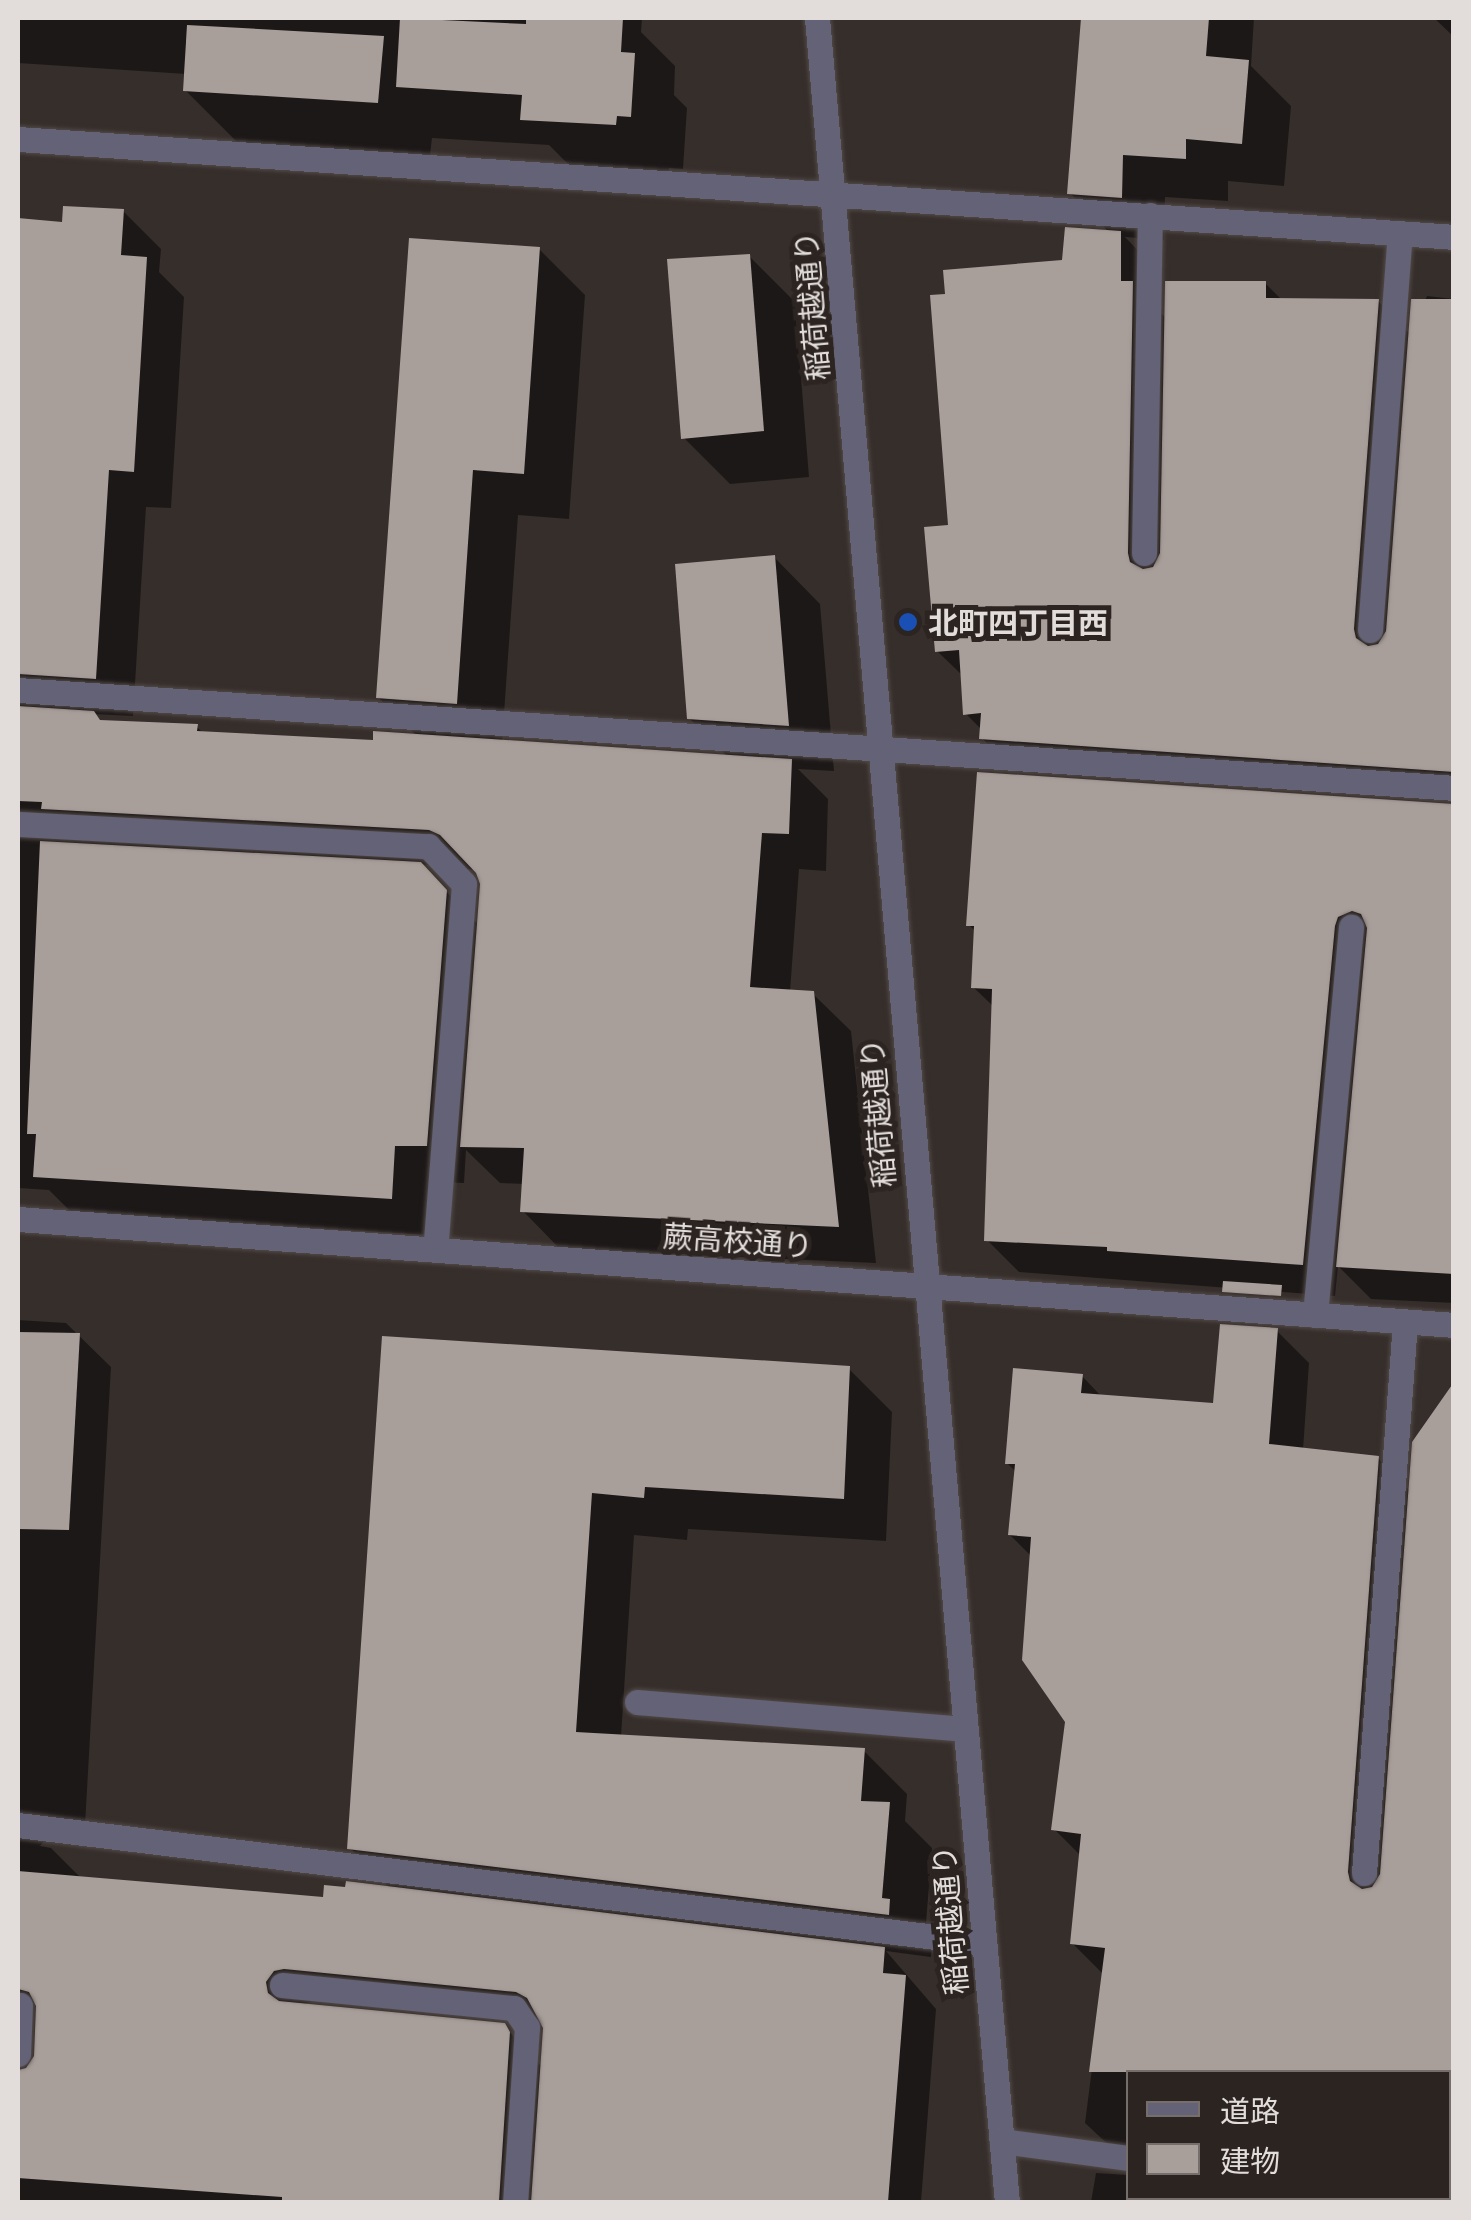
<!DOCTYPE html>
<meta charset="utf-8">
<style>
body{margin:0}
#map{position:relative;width:1471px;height:2220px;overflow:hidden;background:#362e2b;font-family:"Exo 2","Noto Sans JP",sans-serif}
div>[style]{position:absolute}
.shadow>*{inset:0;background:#0007}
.building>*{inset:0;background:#a89e9a}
.roads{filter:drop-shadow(0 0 2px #524a47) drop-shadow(0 0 2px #524a47)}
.minor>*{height:25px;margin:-12.5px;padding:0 12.5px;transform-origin:12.5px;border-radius:12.5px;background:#646277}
.dots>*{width:28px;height:28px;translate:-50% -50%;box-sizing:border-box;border:5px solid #2c2421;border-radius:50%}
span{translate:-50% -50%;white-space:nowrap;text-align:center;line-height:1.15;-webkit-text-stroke:10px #2c2421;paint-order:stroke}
.street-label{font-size:30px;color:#e2dddb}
.poi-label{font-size:30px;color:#e2dddb;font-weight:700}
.left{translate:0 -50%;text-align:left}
.frame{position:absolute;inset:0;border:20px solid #e2dddb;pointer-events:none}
.legend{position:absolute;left:1126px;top:2070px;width:325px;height:130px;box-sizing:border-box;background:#2c2421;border:2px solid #756e6b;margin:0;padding:12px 18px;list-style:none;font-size:30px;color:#e2dddb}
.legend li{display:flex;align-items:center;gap:20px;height:50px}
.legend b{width:50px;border:2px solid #756e6b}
</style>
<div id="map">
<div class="shadow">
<i style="clip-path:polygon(18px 18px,642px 18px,641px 32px,675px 66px,674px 95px,687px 108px,683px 169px,669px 168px,668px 177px,576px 172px,549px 145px,432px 138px,430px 155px,238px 143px,185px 90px,186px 74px,18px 63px)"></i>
<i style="clip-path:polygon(1083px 18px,1254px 18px,1251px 66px,1291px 106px,1284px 186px,1228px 181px,1228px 201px,1165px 197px,1164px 240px,1125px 237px,1153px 266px,1152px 304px,1167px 319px,1265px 283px,1282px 300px,1378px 301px,1411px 335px,1427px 296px,1454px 299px,1454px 801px,1014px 771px,982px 738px,982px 730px,966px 714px,963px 676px,937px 651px,950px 527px,1065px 262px,1109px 232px,1070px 193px)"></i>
<i style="clip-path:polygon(1434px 18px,1454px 18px,1454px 37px)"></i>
<i style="clip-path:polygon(evenodd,123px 211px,161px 249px,159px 272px,184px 297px,171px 508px,146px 507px,133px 716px,92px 714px,101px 722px,197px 727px,204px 734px,375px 742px,417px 736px,378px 697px,539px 249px,585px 295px,569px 519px,518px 515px,502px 742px,728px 757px,689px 718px,774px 557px,820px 604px,834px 771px,798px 769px,828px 799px,826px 871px,799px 869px,790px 992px,813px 994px,851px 1031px,876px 1263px,560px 1249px,523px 1211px,524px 1184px,500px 1183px,466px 1150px,464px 1183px,432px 1182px,428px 1235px,73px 1214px,49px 1190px,18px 1188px,18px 221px,65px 224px,123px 211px,419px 864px,477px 870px,483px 884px,479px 925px,419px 864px)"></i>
<i style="clip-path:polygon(749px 256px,795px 302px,809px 477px,730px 484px,684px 438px)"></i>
<i style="clip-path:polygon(1453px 807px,1454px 1303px,1371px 1299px,1338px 1266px,1335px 1296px,1019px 1272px,987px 1240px,994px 1007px,973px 987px,976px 932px,969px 925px)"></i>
<i style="clip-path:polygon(evenodd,18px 1320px,66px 1323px,111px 1367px,84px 1843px,45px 1840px,40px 1846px,51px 1848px,82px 1879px,326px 1900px,392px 1890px,350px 1848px,384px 1339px,849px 1369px,892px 1412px,886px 1541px,688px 1529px,687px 1540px,634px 1535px,621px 1737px,864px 1751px,907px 1794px,905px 1821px,932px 1848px,925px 1936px,932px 1944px,931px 1957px,886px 1951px,936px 2009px,921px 2202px,18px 2202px,18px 2108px,106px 2117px,116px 2010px,18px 2001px,18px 1320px,316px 1999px,543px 2022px,543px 2068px,504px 2026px,301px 2006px,316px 1999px)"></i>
<i style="clip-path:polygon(1277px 1331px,1309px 1363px,1303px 1450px,1378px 1458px,1411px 1492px,1454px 1407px,1454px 2202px,1091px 2202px,1096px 2173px,1128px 2175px,1128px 2198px,1448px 2198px,1448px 2072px,1128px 2072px,1128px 2163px,1085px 2123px,1104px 1975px,1072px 1943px,1082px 1857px,1054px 1829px,1068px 1721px,1032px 1557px,1010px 1535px,1016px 1472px,1007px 1463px,1082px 1376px,1102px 1397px,1215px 1405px)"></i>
</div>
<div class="building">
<i style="clip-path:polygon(400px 18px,526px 24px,526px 18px,623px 18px,621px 52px,635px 53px,631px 117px,617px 116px,616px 125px,520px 120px,522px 95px,396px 87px)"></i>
<i style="clip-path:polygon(1081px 18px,1209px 18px,1206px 56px,1249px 60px,1242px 144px,1186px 139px,1186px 159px,1123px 155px,1122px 198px,1067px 194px)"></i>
<i style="clip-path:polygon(187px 25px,384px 36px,378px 103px,183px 91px)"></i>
<i style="clip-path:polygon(63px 206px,124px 209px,121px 255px,147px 257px,134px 472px,109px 470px,96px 679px,18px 674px,18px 218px,62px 222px)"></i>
<i style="clip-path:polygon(1065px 227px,1121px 231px,1121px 281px,1133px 281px,1128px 553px,1130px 562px,1143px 569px,1153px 567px,1160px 553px,1165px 281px,1266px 281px,1266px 298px,1379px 299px,1354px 629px,1356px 638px,1368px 646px,1378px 644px,1386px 631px,1411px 299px,1454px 299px,1454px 772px,979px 739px,981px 713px,963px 715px,959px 650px,935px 652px,924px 527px,948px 525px,930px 295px,945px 294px,943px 270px,1062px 260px)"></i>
<i style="clip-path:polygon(409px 238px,540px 247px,524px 474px,473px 470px,457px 704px,376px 698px)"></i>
<i style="clip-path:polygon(750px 254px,764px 431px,681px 439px,667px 259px)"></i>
<i style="clip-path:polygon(775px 555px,789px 726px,687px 719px,675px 564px)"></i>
<i style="clip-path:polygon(18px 706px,94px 711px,100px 720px,198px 724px,197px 731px,373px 740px,373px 731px,792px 759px,789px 834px,762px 833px,750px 987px,814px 991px,839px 1227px,520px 1212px,524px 1148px,460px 1147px,480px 884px,476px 873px,440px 835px,429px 830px,41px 809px,42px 802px,18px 801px)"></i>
<i style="clip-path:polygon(977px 772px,1454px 804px,1454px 1274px,1336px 1267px,1367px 928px,1361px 914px,1352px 911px,1338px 917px,1335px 926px,1303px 1265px,1107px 1251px,1107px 1247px,984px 1241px,992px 989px,971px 988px,974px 926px,966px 926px)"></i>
<i style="clip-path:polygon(40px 841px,421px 862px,447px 890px,427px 1146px,395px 1146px,392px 1199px,33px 1177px,36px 1134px,27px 1134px)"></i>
<i style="clip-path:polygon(1223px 1281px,1282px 1285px,1281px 1296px,1222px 1292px)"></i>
<i style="clip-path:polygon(1220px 1324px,1278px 1328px,1269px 1444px,1379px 1456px,1348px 1872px,1350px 1881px,1362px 1889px,1372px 1887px,1380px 1874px,1412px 1442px,1454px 1382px,1454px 2072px,1089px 2072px,1105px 1948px,1070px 1944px,1081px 1834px,1051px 1830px,1065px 1722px,1022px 1660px,1031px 1537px,1008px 1535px,1015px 1464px,1005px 1464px,1013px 1368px,1083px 1374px,1081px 1393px,1213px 1403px)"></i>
<i style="clip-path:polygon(18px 1332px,80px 1333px,69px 1530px,18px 1529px)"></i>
<i style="clip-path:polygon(382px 1336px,850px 1366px,844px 1499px,645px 1487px,644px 1498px,592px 1493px,576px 1732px,865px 1748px,861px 1801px,890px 1802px,882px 1898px,890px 1899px,889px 1915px,347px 1849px)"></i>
<i style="clip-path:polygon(18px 1871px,323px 1897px,324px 1885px,345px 1887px,346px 1881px,885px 1947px,883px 1973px,906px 1975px,888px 2202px,531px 2202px,543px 2028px,527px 1998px,516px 1992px,284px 1969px,274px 1971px,266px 1982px,268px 1993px,279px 2001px,505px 2023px,510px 2032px,499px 2202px,282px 2202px,282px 2197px,18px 2178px,18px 2070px,26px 2068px,34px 2056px,36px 2006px,29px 1992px,18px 1989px)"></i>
</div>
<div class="roads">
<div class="minor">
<i style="left:817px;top:18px;width:2192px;rotate:85.03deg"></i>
<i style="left:18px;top:139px;width:1439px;rotate:3.9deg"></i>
<i style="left:1144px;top:553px;width:338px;rotate:-89deg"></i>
<i style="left:1370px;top:630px;width:398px;rotate:-85.7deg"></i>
<i style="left:18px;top:690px;width:1439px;rotate:3.9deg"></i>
<i style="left:18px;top:824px;width:411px;rotate:3.1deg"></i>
<i style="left:428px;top:846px;width:52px;rotate:46.5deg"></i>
<i style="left:464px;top:884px;width:367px;rotate:94.5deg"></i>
<i style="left:18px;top:1219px;width:1440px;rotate:4.22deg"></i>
<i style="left:1315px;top:1315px;width:390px;rotate:-84.7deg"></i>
<i style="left:637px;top:1702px;width:328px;rotate:4.7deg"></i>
<i style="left:18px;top:1825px;width:973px;rotate:6.96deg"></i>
<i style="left:1364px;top:1873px;width:553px;rotate:-85.74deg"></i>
<i style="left:282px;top:1985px;width:233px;rotate:5.7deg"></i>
<i style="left:514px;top:2008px;width:23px;rotate:56deg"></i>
<i style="left:527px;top:2027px;width:175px;rotate:93.9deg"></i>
<i style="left:18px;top:2054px;width:49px;rotate:-87.7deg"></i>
<i style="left:1002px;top:2141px;width:127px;rotate:7.7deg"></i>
<i style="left:1426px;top:2198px;width:28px;rotate:6deg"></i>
</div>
</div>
<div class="dots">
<i style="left:908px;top:622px;background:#1a4fb4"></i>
</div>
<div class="street-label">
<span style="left:811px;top:306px;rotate:-95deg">稲荷越通り</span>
<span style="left:877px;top:1113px;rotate:-95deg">稲荷越通り</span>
<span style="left:738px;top:1240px;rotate:4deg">蕨高校通り</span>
<span style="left:949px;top:1920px;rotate:-95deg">稲荷越通り</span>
</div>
<div class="poi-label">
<span class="left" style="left:928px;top:622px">北町四丁目西</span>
</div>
<div class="frame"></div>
<ul class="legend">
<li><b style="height:12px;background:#646277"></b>道路</li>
<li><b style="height:28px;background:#a89e9a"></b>建物</li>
</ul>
</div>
